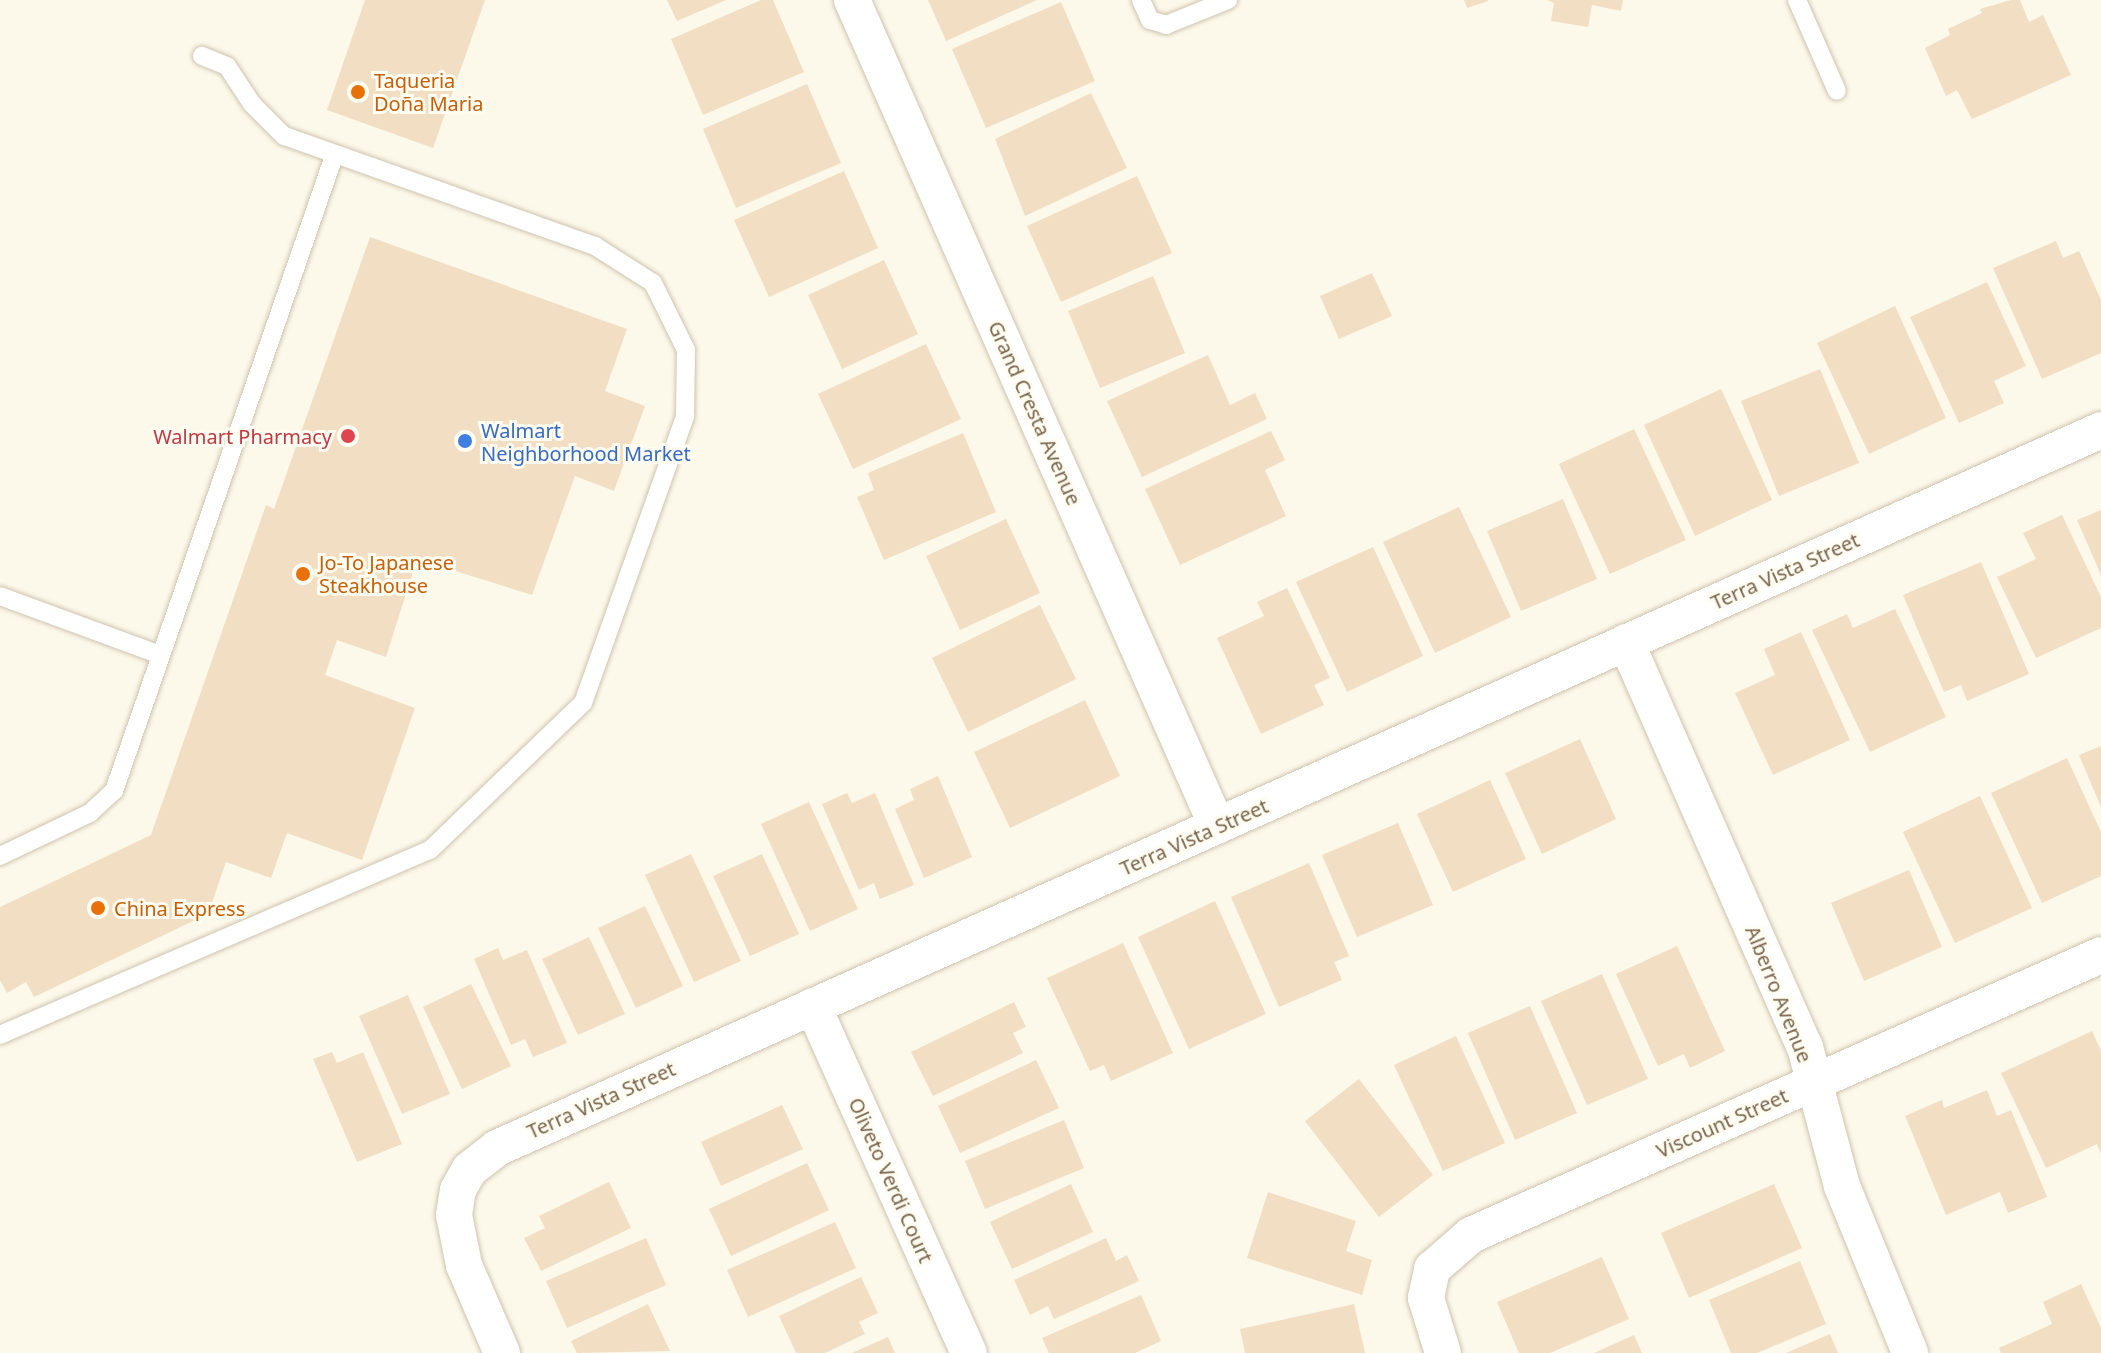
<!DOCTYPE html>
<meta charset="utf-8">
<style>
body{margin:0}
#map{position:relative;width:2101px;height:1353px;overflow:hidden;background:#fcf9ea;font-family:"Noto Sans",sans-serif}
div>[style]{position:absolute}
.building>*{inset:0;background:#f2dec2}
.roads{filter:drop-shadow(0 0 2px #cfc3af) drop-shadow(0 0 2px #cfc3af)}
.lane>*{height:18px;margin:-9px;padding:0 9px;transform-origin:9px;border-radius:9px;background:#fff}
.street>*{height:36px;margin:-18px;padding:0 18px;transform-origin:18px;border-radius:18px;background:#fff}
.dots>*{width:22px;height:22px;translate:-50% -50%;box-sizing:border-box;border:4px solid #fffcf1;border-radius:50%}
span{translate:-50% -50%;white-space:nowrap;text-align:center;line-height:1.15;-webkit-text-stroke:6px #fffcf1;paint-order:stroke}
.food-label{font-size:20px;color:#c56008}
.left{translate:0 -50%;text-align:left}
.street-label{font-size:20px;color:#78644d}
.shop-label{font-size:20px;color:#366cbe}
.health-label{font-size:20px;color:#be3a42}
.right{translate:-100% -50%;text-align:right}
</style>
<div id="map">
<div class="building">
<i style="clip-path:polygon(365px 0,485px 0,433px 148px,327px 110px)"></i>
<i style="clip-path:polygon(667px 0,726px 0,677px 21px)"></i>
<i style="clip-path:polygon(761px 0,773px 0,804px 72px,703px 115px,671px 39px)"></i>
<i style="clip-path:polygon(928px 0,1037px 0,946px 41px)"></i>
<i style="clip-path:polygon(1464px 0,1488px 0,1488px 1px,1467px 8px)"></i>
<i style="clip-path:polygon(1547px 0,1623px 0,1621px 11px,1592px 5px,1588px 27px,1551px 21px,1554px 3px)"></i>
<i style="clip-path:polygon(2011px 0,2020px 0,2029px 22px,2043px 15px,2071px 75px,1972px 119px,1957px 90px,1946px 96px,1925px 48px,1950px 35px,1948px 29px,1982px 13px,1980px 9px)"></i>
<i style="clip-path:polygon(1061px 2px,1095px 81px,986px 128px,952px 49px)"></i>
<i style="clip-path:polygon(807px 84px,841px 163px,736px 208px,703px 129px)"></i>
<i style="clip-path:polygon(1091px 93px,1127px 168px,1025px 216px,995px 139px)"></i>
<i style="clip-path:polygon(844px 171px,878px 248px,769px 297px,734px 220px)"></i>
<i style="clip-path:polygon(1137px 176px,1172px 253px,1061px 302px,1027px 226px)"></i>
<i style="clip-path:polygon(370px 237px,627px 329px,605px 391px,645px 406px,614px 491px,575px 476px,532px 595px,417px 559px,386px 657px,337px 640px,325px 675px,415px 708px,362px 860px,287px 833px,271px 878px,226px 862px,208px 914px,34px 997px,26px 982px,7px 993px,0 980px,0 907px,151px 835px,266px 505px,274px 509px)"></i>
<i style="clip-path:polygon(2056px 241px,2063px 258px,2079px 251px,2101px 300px,2101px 353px,2042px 379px,1993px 268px)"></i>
<i style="clip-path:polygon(884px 260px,918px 334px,842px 369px,808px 295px)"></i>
<i style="clip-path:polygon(1372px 273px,1392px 316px,1339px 339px,1320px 296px)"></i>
<i style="clip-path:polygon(1153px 276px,1185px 353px,1100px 388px,1068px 311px)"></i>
<i style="clip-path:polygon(1987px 282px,2026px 366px,1994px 381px,2004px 403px,1959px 423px,1910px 317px)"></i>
<i style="clip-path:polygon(1895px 306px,1946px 418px,1869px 454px,1817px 343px)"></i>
<i style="clip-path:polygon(926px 344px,961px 419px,853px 469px,818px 394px)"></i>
<i style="clip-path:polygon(1208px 355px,1230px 405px,1255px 393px,1267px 419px,1142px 477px,1107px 401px)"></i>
<i style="clip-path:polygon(1820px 369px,1859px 463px,1779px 496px,1741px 401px)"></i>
<i style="clip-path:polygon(1721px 389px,1772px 500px,1695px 536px,1644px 425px)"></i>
<i style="clip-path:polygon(1634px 429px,1686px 540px,1610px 574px,1559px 464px)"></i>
<i style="clip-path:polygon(1271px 431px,1285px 460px,1265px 470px,1286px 516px,1180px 565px,1145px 489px)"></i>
<i style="clip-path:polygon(963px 433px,996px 512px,884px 560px,857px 497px,874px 490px,868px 473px)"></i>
<i style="clip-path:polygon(1563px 499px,1597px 579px,1521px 611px,1487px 531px)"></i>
<i style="clip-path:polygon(1459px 507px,1511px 617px,1435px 653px,1383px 542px)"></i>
<i style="clip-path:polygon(2101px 510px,2101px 575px,2077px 520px)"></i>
<i style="clip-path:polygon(2062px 515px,2101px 597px,2101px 628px,2036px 658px,1997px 577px,2036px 559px,2023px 533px)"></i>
<i style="clip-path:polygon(1006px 519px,1040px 593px,960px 630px,926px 556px)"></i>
<i style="clip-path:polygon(1373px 547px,1423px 656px,1347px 692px,1296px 582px)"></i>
<i style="clip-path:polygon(1981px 562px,2029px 674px,1967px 701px,1961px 685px,1944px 692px,1903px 595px)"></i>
<i style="clip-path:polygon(1287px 588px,1330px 678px,1314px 685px,1324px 705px,1261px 734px,1217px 638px,1264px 616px,1257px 602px)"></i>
<i style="clip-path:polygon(1040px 605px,1076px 679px,968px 732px,932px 658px)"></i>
<i style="clip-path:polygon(1895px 609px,1946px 717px,1870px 752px,1812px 630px,1847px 614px,1853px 628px)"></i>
<i style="clip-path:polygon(1801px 632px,1850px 740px,1773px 775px,1735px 693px,1775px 675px,1764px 649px)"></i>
<i style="clip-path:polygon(1085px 700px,1120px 776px,1010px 828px,974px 752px)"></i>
<i style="clip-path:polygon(1580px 739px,1616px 819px,1542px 854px,1505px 773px)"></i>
<i style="clip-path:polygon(2101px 746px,2101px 807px,2079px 755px)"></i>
<i style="clip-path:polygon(2067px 758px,2101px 832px,2101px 876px,2042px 903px,1991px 793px)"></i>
<i style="clip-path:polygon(938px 776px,972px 857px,924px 878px,895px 809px,914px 800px,910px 789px)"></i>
<i style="clip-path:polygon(1490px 780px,1526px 859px,1453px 892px,1417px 814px)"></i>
<i style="clip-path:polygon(847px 793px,852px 803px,875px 793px,914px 885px,880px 899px,874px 883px,859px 890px,822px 804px)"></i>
<i style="clip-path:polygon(1980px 796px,2032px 908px,1955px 943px,1903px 832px)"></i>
<i style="clip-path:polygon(809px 802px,858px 909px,810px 931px,761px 824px)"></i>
<i style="clip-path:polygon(1398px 823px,1433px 905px,1357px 937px,1322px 855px)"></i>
<i style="clip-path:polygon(691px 854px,741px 961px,694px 982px,645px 875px)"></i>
<i style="clip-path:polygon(762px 854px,799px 934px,750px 956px,713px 876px)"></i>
<i style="clip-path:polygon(1309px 863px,1349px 956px,1334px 962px,1342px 980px,1279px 1007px,1231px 897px)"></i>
<i style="clip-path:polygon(1909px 870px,1942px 947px,1864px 981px,1831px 903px)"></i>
<i style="clip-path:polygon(1215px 901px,1266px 1014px,1189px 1049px,1138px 937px)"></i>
<i style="clip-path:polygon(645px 906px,683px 986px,636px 1008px,598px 928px)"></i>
<i style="clip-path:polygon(589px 937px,625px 1014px,578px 1035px,542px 959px)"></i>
<i style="clip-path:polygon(1123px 943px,1173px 1053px,1111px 1081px,1104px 1065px,1090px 1071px,1047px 978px)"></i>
<i style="clip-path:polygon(1677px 946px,1725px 1051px,1690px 1068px,1684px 1054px,1658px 1066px,1616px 974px)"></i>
<i style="clip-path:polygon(498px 948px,503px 960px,527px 950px,567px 1043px,533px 1057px,525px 1039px,511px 1045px,474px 959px)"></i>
<i style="clip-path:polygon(1602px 974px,1648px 1079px,1587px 1105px,1541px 1001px)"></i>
<i style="clip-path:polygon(471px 984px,511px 1066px,462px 1089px,423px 1007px)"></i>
<i style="clip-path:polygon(408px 995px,450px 1094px,402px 1114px,359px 1016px)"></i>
<i style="clip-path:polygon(1014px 1002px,1026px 1027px,1013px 1033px,1023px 1053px,933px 1096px,911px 1052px)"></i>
<i style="clip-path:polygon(1530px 1006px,1577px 1113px,1515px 1140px,1468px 1033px)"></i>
<i style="clip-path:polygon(2092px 1031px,2101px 1051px,2101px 1154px,2097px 1144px,2046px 1168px,2001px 1073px)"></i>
<i style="clip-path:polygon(1456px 1036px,1505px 1143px,1443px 1171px,1394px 1065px)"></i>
<i style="clip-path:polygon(332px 1052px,337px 1063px,363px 1052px,402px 1144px,357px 1162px,313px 1059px)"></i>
<i style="clip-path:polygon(1036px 1060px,1059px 1108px,960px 1153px,938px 1106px)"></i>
<i style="clip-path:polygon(1359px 1079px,1433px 1175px,1379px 1217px,1305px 1121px)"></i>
<i style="clip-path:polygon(1987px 1090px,1997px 1116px,2011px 1110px,2047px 1197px,2008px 1213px,2000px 1192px,1946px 1215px,1905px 1116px,1942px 1100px,1944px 1108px)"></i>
<i style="clip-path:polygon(782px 1105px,803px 1149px,721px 1186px,701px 1142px)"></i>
<i style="clip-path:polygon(1064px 1120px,1084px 1168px,985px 1209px,965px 1161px)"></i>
<i style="clip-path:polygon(807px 1163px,829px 1210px,731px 1256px,709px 1209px)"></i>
<i style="clip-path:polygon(609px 1182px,631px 1228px,541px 1271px,524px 1238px,545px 1228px,539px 1216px)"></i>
<i style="clip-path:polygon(1071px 1184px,1093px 1232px,1012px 1269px,990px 1222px)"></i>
<i style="clip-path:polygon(1774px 1184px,1802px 1248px,1689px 1298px,1661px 1233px)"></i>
<i style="clip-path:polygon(1268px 1192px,1356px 1221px,1346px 1251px,1372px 1260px,1362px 1295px,1247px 1258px)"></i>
<i style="clip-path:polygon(835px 1222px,856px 1268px,748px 1317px,727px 1270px)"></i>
<i style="clip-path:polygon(646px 1238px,666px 1285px,567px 1328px,546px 1281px)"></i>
<i style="clip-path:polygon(1106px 1238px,1116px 1261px,1127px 1255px,1139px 1281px,1054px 1319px,1048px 1306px,1030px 1315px,1014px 1280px)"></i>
<i style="clip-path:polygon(1602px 1257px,1629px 1319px,1550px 1353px,1519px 1353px,1497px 1302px)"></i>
<i style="clip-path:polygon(1800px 1261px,1826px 1324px,1757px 1353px,1731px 1353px,1709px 1300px)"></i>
<i style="clip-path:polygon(861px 1277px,878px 1313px,859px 1322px,865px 1334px,825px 1353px,796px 1353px,779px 1316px)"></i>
<i style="clip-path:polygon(2081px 1284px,2101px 1328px,2101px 1353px,2001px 1353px,1999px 1348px,2052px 1324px,2043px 1302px)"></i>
<i style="clip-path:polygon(1141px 1295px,1161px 1341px,1135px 1353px,1049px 1353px,1042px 1338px)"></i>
<i style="clip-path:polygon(648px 1304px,670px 1351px,577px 1353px,571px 1341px)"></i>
<i style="clip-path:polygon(1354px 1304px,1365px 1353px,1245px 1353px,1240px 1329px)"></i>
<i style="clip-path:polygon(1830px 1334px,1838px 1353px,1786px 1353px)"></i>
<i style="clip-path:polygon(1634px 1335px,1642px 1353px,1594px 1353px)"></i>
<i style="clip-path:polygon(888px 1337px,895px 1353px,852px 1353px)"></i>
</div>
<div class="roads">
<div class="lane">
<i style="left:1141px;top:0;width:22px;rotate:66deg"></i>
<i style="left:1150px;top:20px;width:17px;rotate:17deg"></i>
<i style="left:1166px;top:25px;width:67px;rotate:-22deg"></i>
<i style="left:1797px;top:0;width:99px;rotate:66.3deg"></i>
<i style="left:0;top:596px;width:171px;rotate:20.2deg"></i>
<i style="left:0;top:856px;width:100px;rotate:-25.5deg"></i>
<i style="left:90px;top:813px;width:33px;rotate:-43deg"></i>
<i style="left:114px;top:791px;width:672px;rotate:-70.89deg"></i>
<i style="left:0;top:1035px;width:468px;rotate:-23.3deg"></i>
<i style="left:430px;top:850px;width:212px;rotate:-43.9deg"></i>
<i style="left:583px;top:703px;width:305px;rotate:-70.4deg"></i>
<i style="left:685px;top:416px;width:66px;rotate:-89.1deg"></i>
<i style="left:686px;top:350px;width:75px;rotate:-116.2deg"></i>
<i style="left:653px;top:283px;width:69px;rotate:-147.5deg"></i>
<i style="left:595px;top:246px;width:330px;rotate:-160.5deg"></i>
<i style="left:284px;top:136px;width:45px;rotate:-135deg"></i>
<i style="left:252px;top:104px;width:45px;rotate:-123.3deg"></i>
<i style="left:227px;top:66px;width:27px;rotate:-158deg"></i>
</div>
<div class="street">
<i style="left:852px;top:0;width:903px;rotate:66.16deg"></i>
<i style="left:1626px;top:642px;width:443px;rotate:66.2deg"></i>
<i style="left:1805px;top:1047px;width:144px;rotate:75.1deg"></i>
<i style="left:1842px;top:1186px;width:180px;rotate:67.8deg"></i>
<i style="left:813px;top:1006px;width:380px;rotate:65.8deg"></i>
<i style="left:502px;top:1353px;width:96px;rotate:-113.4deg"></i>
<i style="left:464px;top:1265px;width:51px;rotate:-101.3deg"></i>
<i style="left:454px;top:1215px;width:25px;rotate:-81deg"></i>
<i style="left:458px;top:1190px;width:23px;rotate:-61deg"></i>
<i style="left:469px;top:1170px;width:36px;rotate:-38deg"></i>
<i style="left:497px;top:1148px;width:1757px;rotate:-24.11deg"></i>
<i style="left:1443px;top:1353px;width:58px;rotate:-107.2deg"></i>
<i style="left:1426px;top:1298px;width:30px;rotate:-78deg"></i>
<i style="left:1432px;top:1269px;width:52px;rotate:-41.1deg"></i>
<i style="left:1471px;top:1235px;width:689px;rotate:-23.96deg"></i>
</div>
</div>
<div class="dots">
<i style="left:358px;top:92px;background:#e8710a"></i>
<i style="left:348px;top:436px;background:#e0444e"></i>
<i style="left:465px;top:441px;background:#3f7fe0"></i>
<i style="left:303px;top:574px;background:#e8710a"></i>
<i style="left:98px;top:908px;background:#e8710a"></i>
</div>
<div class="food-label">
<span class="left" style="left:374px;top:92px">Taqueria<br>Doña Maria</span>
<span class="left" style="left:319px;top:574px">Jo-To Japanese<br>Steakhouse</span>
<span class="left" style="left:114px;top:908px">China Express</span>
</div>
<div class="street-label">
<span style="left:1035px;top:413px;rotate:66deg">Grand Cresta Avenue</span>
<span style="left:1785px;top:571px;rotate:-24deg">Terra Vista Street</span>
<span style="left:1194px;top:837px;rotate:-24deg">Terra Vista Street</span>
<span style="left:1779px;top:994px;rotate:68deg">Alberro Avenue</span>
<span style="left:601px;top:1100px;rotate:-24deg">Terra Vista Street</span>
<span style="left:1722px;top:1123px;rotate:-24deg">Viscount Street</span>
<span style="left:891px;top:1180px;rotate:66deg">Oliveto Verdi Court</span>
</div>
<div class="shop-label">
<span class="left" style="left:481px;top:442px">Walmart<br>Neighborhood Market</span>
</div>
<div class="health-label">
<span class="right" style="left:332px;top:436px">Walmart Pharmacy</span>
</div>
</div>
